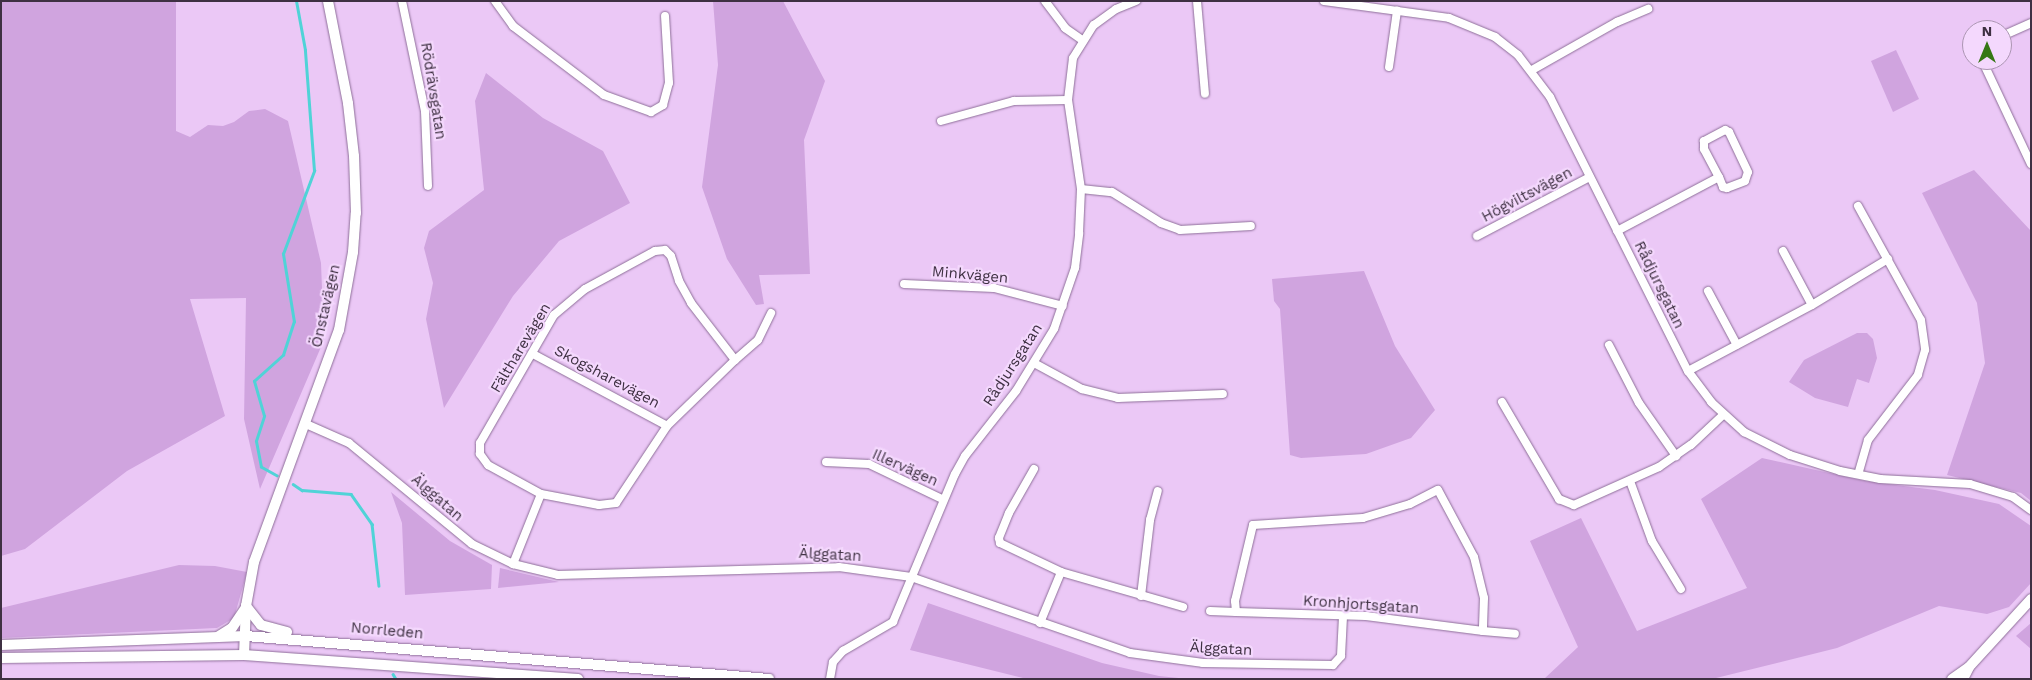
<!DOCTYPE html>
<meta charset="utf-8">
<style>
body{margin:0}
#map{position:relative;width:2032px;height:680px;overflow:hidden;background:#ebc8f6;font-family:"Work Sans",sans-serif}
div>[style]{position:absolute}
.green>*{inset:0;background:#d0a4df}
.stream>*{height:2.5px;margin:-1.25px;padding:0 1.25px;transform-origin:1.25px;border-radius:1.25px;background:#50d3d7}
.roads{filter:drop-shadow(0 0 1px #8e6f99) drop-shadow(0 0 1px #8e6f99)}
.street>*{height:8px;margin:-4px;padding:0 4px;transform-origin:4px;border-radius:4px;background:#fff}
.secondary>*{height:10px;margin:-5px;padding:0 5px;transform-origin:5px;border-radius:5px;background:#fff}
span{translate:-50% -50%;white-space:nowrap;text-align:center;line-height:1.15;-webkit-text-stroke:4.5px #f4d8fd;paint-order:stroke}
.street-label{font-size:15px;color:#3e3042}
.frame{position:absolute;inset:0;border:2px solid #3e3042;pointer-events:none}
.north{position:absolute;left:1962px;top:20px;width:50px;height:50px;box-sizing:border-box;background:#f4d8fd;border:1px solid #ab95b2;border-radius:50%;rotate:0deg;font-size:14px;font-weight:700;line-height:20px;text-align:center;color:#3e3042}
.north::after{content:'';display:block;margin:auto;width:18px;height:22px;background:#367715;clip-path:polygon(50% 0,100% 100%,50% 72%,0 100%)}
</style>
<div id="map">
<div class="green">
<i style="clip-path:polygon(1px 1px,176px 1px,176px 131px,190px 137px,208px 125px,223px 126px,234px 122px,249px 111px,265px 109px,288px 121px,321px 263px,324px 340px,260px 489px,244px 419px,246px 298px,190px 299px,225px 416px,127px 471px,25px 549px,1px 556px)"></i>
<i style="clip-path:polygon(713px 1px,783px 1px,825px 81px,804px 140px,810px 274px,759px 275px,764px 304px,756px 305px,727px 259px,702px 187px,718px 65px)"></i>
<i style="clip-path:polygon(1896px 50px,1919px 99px,1893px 112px,1871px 61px)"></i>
<i style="clip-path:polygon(486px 73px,543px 118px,603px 151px,630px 203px,559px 241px,513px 296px,444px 408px,426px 319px,433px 283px,424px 248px,429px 231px,484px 190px,475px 101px)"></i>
<i style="clip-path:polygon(1974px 170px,2031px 231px,2031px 501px,2021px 493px,1947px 475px,1985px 363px,1977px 303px,1922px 193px)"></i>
<i style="clip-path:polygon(1364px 271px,1395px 346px,1435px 410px,1411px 438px,1366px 454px,1301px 458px,1290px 455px,1280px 309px,1274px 301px,1272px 279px)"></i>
<i style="clip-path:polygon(1857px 333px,1867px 333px,1873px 339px,1877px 358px,1869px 383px,1857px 379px,1848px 407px,1815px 398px,1789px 382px,1804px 360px)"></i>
<i style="clip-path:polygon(1762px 458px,1865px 481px,1935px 490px,1999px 504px,2031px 526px,2031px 583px,2009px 607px,1987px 614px,1939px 606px,1837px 648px,1712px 679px,1544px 679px,1578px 647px,1530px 541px,1581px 518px,1637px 631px,1747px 588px,1701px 499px)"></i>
<i style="clip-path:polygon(391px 492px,450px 541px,492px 565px,491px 589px,405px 595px,402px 523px)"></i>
<i style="clip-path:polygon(179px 565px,215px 566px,247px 572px,234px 618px,217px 628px,1px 638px,1px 608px)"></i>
<i style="clip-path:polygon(500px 568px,559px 582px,498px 588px)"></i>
<i style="clip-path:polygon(928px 603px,1102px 663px,1159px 676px,1188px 679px,1027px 679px,910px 650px)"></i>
<i style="clip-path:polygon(2031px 623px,2031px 649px,2016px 636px)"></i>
</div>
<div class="stream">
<i style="left:277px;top:476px;width:18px;rotate:-151deg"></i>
<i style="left:261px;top:467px;width:26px;rotate:-101deg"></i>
<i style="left:256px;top:441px;width:26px;rotate:-72deg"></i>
<i style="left:264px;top:416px;width:36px;rotate:-106deg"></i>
<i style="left:254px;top:381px;width:39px;rotate:-42deg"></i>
<i style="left:283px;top:355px;width:35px;rotate:-72deg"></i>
<i style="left:294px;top:322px;width:69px;rotate:-99.2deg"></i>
<i style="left:283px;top:254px;width:89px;rotate:-69.5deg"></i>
<i style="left:314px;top:171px;width:121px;rotate:-94.3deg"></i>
<i style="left:305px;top:50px;width:50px;rotate:-100.4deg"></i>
<i style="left:293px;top:484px;width:11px;rotate:34deg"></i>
<i style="left:302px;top:490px;width:49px;rotate:4.7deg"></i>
<i style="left:351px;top:494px;width:37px;rotate:55deg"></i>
<i style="left:372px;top:524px;width:62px;rotate:83.6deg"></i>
<i style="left:393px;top:674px;width:6px;rotate:59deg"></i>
</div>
<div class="roads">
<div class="street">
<i style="left:402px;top:1px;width:112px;rotate:78.2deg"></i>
<i style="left:425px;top:111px;width:75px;rotate:87.7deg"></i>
<i style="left:495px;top:1px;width:31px;rotate:54deg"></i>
<i style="left:513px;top:26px;width:114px;rotate:37.2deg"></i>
<i style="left:604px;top:95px;width:50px;rotate:19.9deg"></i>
<i style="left:651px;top:112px;width:14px;rotate:-30deg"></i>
<i style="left:663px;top:105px;width:23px;rotate:-75deg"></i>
<i style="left:669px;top:83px;width:67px;rotate:-93.4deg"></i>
<i style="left:1045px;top:1px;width:34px;rotate:53deg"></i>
<i style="left:1065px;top:28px;width:21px;rotate:35deg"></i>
<i style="left:1197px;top:1px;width:93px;rotate:85.1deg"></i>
<i style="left:1324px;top:1px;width:126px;rotate:7.7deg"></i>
<i style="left:1449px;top:18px;width:50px;rotate:22.4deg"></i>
<i style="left:1495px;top:37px;width:29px;rotate:38deg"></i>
<i style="left:1518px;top:55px;width:53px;rotate:52.7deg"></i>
<i style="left:1550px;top:97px;width:307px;rotate:63.3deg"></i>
<i style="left:1688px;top:371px;width:39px;rotate:53deg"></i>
<i style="left:1711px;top:402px;width:45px;rotate:42.3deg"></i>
<i style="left:1744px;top:432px;width:51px;rotate:26.6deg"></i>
<i style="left:1790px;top:455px;width:52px;rotate:17.7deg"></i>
<i style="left:1840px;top:471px;width:41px;rotate:11.3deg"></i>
<i style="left:1880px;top:479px;width:90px;rotate:3.2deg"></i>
<i style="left:1970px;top:484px;width:45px;rotate:16.8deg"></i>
<i style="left:2013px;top:497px;width:22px;rotate:36deg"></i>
<i style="left:2002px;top:36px;width:32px;rotate:-24deg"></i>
<i style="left:1982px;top:60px;width:115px;rotate:64.8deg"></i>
<i style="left:1389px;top:67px;width:57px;rotate:-81.9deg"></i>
<i style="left:1532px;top:70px;width:98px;rotate:-29.5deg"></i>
<i style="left:1617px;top:22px;width:34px;rotate:-23deg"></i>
<i style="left:941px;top:121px;width:76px;rotate:-15.3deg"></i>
<i style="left:1014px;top:101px;width:54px;rotate:-1.1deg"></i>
<i style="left:1081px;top:189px;width:31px;rotate:6deg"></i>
<i style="left:1112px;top:192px;width:58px;rotate:32.3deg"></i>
<i style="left:1161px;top:223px;width:20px;rotate:20deg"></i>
<i style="left:1180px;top:230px;width:71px;rotate:-3.2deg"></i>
<i style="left:1858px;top:206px;width:130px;rotate:61.1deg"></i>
<i style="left:1921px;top:320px;width:30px;rotate:82deg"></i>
<i style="left:1925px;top:350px;width:26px;rotate:106deg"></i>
<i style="left:1918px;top:375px;width:82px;rotate:127.6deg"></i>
<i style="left:1868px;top:440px;width:35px;rotate:106deg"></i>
<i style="left:1617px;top:231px;width:115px;rotate:-27.9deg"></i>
<i style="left:1719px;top:177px;width:11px;rotate:68deg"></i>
<i style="left:1723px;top:187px;width:4px;rotate:14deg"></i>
<i style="left:1727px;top:188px;width:19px;rotate:-21deg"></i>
<i style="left:1745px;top:181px;width:9px;rotate:-72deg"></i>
<i style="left:1748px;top:172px;width:44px;rotate:-115.4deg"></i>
<i style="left:1729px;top:132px;width:4px;rotate:-153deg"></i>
<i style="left:1725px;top:130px;width:24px;rotate:152deg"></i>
<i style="left:1704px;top:141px;width:8px;rotate:90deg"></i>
<i style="left:1704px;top:149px;width:32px;rotate:62deg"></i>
<i style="left:1477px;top:236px;width:127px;rotate:-27.6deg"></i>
<i style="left:665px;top:250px;width:8px;rotate:45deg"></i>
<i style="left:671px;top:256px;width:26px;rotate:72deg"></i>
<i style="left:679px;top:281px;width:25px;rotate:61deg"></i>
<i style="left:691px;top:303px;width:72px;rotate:52.3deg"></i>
<i style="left:735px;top:360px;width:95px;rotate:135.9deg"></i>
<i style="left:667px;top:426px;width:92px;rotate:123.5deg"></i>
<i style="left:616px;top:503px;width:17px;rotate:173deg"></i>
<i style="left:599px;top:505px;width:59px;rotate:-169.3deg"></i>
<i style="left:541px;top:494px;width:60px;rotate:-151.3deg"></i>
<i style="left:488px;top:465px;width:14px;rotate:-126deg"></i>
<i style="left:480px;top:454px;width:11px;rotate:-90deg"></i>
<i style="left:480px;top:443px;width:148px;rotate:-60deg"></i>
<i style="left:554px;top:315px;width:40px;rotate:-40deg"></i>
<i style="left:585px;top:289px;width:80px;rotate:-28.5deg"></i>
<i style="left:655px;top:251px;width:10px;rotate:-6deg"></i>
<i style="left:1783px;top:251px;width:61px;rotate:61.8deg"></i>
<i style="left:904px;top:284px;width:90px;rotate:2.5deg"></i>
<i style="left:994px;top:288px;width:71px;rotate:14.6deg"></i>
<i style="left:1708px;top:291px;width:61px;rotate:61.8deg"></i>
<i style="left:1609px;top:345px;width:65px;rotate:62.7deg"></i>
<i style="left:1639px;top:403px;width:65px;rotate:55.1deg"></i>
<i style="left:533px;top:354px;width:152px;rotate:28.2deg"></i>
<i style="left:735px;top:360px;width:30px;rotate:-41deg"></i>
<i style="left:758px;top:340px;width:30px;rotate:-64deg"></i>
<i style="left:1034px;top:363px;width:55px;rotate:28.4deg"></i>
<i style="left:1082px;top:389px;width:37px;rotate:14deg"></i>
<i style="left:1118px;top:398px;width:105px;rotate:-2.2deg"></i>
<i style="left:1688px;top:371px;width:140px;rotate:-28deg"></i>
<i style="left:1812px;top:305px;width:89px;rotate:-31.2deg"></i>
<i style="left:1502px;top:402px;width:113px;rotate:59.6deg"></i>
<i style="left:1559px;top:499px;width:16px;rotate:22deg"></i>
<i style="left:1574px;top:505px;width:93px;rotate:-24.1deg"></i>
<i style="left:1659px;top:467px;width:39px;rotate:-35deg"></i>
<i style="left:1691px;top:445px;width:44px;rotate:-43.2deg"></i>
<i style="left:306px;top:424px;width:47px;rotate:23.8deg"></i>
<i style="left:349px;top:443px;width:159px;rotate:39.4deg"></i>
<i style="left:472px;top:544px;width:46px;rotate:26deg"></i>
<i style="left:513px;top:564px;width:46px;rotate:13.7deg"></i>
<i style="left:558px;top:575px;width:281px;rotate:-1.6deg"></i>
<i style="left:839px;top:567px;width:73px;rotate:7.9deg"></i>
<i style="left:911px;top:577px;width:232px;rotate:19.1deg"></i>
<i style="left:1130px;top:653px;width:74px;rotate:7.8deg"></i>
<i style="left:1203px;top:663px;width:130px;rotate:0.9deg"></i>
<i style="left:1333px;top:665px;width:12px;rotate:-48deg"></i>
<i style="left:1341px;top:656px;width:40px;rotate:-87.1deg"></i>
<i style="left:826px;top:462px;width:43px;rotate:2.7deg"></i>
<i style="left:869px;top:464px;width:81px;rotate:25.6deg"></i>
<i style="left:1034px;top:469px;width:51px;rotate:119.6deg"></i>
<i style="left:1009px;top:513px;width:27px;rotate:112deg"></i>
<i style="left:999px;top:538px;width:5px;rotate:79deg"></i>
<i style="left:1000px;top:543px;width:68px;rotate:25.4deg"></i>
<i style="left:1061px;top:572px;width:127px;rotate:16deg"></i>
<i style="left:1630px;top:481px;width:64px;rotate:69.9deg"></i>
<i style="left:1652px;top:541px;width:56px;rotate:58.9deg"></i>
<i style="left:1438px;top:490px;width:76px;rotate:61.8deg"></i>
<i style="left:1474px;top:557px;width:42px;rotate:76.3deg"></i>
<i style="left:1484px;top:598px;width:33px;rotate:92deg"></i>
<i style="left:1483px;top:631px;width:118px;rotate:-172.7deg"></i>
<i style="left:1366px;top:616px;width:130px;rotate:-178.2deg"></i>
<i style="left:1236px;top:612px;width:11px;rotate:-95deg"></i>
<i style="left:1235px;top:601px;width:78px;rotate:-76.7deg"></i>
<i style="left:1253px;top:525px;width:110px;rotate:-3.6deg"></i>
<i style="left:1363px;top:518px;width:49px;rotate:-16.6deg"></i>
<i style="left:1410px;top:504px;width:31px;rotate:-27deg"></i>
<i style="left:513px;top:564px;width:75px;rotate:-68.2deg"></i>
<i style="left:1141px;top:596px;width:77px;rotate:-83.2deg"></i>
<i style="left:1150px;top:520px;width:30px;rotate:-75deg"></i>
<i style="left:1210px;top:611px;width:26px;rotate:2deg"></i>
<i style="left:1040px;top:623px;width:55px;rotate:-67.6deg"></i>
<i style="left:1483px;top:631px;width:32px;rotate:5deg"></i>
<i style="left:830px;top:679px;width:17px;rotate:-80deg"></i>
<i style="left:833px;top:662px;width:15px;rotate:-48deg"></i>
<i style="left:843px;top:651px;width:58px;rotate:-30.1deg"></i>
<i style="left:893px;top:622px;width:160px;rotate:-67.3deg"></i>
<i style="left:955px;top:474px;width:21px;rotate:-61deg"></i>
<i style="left:965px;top:456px;width:83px;rotate:-51.9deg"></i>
<i style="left:1016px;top:391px;width:73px;rotate:-58.5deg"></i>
<i style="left:1054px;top:329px;width:65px;rotate:-71deg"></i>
<i style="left:1075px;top:268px;width:35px;rotate:-83deg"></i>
<i style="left:1079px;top:233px;width:44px;rotate:-87.4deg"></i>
<i style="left:1081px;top:189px;width:90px;rotate:-98.3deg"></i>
<i style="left:1068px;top:100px;width:42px;rotate:-83.2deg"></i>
<i style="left:1073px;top:58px;width:39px;rotate:-58deg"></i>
<i style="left:1094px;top:25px;width:27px;rotate:-36deg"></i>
<i style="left:1116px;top:9px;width:22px;rotate:-22deg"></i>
</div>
<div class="secondary">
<i style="left:246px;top:606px;width:24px;rotate:52deg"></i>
<i style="left:261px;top:625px;width:27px;rotate:15deg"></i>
<i style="left:219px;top:636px;width:15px;rotate:-32deg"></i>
<i style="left:232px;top:628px;width:23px;rotate:-56deg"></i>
<i style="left:1px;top:645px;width:245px;rotate:-2.1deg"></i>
<i style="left:246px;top:636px;width:525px;rotate:4.7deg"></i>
<i style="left:244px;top:655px;width:49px;rotate:-87.7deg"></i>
<i style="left:246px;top:606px;width:45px;rotate:-79.7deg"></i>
<i style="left:254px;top:562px;width:247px;rotate:-69.9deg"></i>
<i style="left:339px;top:330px;width:79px;rotate:-79.8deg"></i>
<i style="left:353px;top:252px;width:39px;rotate:-86deg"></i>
<i style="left:356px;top:213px;width:57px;rotate:-92deg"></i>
<i style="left:354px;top:156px;width:53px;rotate:-96.5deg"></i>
<i style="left:348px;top:103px;width:104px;rotate:-101.1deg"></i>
<i style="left:1px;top:658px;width:243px;rotate:-0.7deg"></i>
<i style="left:244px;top:655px;width:335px;rotate:4.1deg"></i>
<i style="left:1952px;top:679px;width:19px;rotate:-35deg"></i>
<i style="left:1963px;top:679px;width:13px;rotate:-63deg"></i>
<i style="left:1969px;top:667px;width:92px;rotate:-47.6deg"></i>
</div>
</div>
<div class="street-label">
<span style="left:433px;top:91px;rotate:81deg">Rödrävsgatan</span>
<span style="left:1527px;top:195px;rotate:-28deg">Högviltsvägen</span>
<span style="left:970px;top:275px;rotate:5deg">Minkvägen</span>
<span style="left:1659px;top:285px;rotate:64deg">Rådjursgatan</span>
<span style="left:326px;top:306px;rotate:-77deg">Önstavägen</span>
<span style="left:521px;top:348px;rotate:-59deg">Fältharevägen</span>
<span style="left:1013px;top:365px;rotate:-57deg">Rådjursgatan</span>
<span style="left:607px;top:377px;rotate:28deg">Skogsharevägen</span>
<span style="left:905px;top:468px;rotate:24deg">Illervägen</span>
<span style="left:437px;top:498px;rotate:41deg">Älggatan</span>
<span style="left:830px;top:555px;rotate:3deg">Älggatan</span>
<span style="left:1361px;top:605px;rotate:4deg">Kronhjortsgatan</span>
<span style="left:387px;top:631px;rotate:5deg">Norrleden</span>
<span style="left:1221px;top:649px;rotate:3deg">Älggatan</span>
</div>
<div class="frame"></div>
<div class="north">N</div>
</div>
